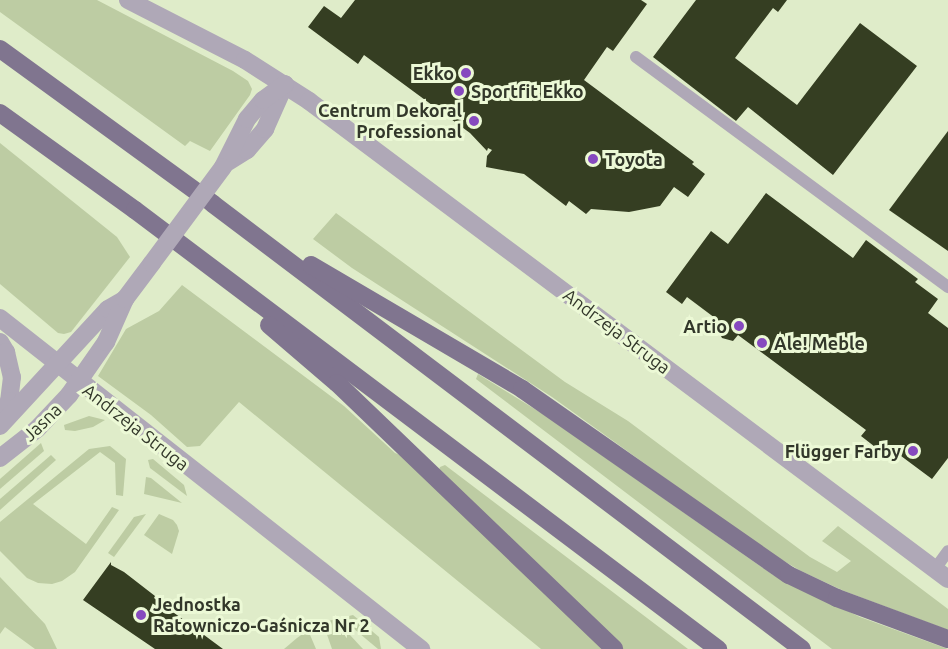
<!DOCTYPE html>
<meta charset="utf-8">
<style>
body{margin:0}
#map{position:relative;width:948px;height:649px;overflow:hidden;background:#dfecc9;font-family:Ubuntu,sans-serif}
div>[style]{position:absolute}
.green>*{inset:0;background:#bdcca3}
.building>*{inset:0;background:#353e22}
.lane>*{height:12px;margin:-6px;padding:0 6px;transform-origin:6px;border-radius:6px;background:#afa8b7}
.street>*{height:18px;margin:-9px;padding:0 9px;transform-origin:9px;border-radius:9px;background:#afa8b7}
.primary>*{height:18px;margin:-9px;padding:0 9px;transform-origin:9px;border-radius:9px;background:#80758f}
.street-bridge>*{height:18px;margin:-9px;padding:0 9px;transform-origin:9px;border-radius:9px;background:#afa8b7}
.dots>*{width:16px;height:16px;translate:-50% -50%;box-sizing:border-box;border:3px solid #ecf9d6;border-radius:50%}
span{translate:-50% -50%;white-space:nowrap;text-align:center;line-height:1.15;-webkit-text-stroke:6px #ecf9d6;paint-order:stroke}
.poi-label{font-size:18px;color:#32372a;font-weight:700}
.right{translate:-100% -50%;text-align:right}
.left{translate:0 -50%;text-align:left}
.street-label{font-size:18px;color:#32372a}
</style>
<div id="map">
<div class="green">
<i style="clip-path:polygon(0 0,97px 0,233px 71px,248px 81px,252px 89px,250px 95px,210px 151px,190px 141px,185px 146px,0 12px)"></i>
<i style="clip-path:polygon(0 143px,117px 237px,130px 257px,71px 332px,64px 334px,58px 333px,0 284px)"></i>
<i style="clip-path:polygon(336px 213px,565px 382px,628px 421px,810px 557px,837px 572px,851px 561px,822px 541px,838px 526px,948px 609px,948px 630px,844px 591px,801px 571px,765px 550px,552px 397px,352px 268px,313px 239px)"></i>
<i style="clip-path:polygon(182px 285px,344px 406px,395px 453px,439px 470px,440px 467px,445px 465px,688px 649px,541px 649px,239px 402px,200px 446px,187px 447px,151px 415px,98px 376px,126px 329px,159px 311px)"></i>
<i style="clip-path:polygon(478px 374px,546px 416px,773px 575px,860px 617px,948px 649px,832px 649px,476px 379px)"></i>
<i style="clip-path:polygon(89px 416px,105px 420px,93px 427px,75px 431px,65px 430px,64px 425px)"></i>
<i style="clip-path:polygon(41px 443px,44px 451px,0 489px,0 479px)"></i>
<i style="clip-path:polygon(110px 446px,126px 459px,123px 496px,116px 495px,115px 463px,100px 452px,33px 504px,86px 544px,112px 507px,119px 510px,75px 572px,62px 581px,52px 584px,38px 583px,27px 578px,0 551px,0 522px,89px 449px)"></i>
<i style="clip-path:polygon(51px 455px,56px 460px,0 510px,0 499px)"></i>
<i style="clip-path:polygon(153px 459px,184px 485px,187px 496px,150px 468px,148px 460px)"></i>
<i style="clip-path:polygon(146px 477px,151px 478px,182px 503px,144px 494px)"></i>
<i style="clip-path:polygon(146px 514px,114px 557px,108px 553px,134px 517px)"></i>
<i style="clip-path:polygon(159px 514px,173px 520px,177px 525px,179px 531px,172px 554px,144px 535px)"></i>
<i style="clip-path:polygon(0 577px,45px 624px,57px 649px,35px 649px,5px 627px,0 634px)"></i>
<i style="clip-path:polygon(353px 615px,379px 637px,381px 649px,378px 649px,341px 618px)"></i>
<i style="clip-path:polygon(335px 619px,363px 649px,332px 649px,323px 623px)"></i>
<i style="clip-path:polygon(308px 630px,316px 649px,284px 649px,297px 638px)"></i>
</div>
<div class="building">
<i style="clip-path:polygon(355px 0,641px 0,647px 4px,613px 51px,607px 47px,584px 80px,694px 162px,692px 164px,705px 174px,688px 197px,674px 187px,660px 206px,629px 212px,591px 209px,586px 214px,569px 201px,566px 206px,524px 174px,486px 167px,487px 156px,492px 150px,488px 148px,487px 151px,470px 133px,364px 55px,358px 64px,308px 27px,324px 6px,341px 18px)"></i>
<i style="clip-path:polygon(696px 0,787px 0,778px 12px,773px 8px,735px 58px,797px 105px,860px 23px,917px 66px,833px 175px,748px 107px,736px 121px,653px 57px)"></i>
<i style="clip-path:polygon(948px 131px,948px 251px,889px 210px)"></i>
<i style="clip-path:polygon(766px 193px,853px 258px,866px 240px,918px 279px,915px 282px,938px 299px,928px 313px,948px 328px,948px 458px,932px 479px,893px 450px,888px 457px,861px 436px,866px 430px,738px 335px,733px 341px,722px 338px,718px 330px,723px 324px,687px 297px,682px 304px,666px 292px,711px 231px,728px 244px)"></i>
<i style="clip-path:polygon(111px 562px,111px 565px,124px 572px,155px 596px,154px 598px,223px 649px,155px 649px,83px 600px)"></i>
</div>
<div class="lane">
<i style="left:636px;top:57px;width:388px;rotate:36.4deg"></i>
<i style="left:935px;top:569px;width:22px;rotate:-54deg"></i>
</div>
<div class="street">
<i style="left:128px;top:0;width:131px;rotate:27.1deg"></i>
<i style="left:245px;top:60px;width:76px;rotate:32.6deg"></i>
<i style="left:309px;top:101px;width:798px;rotate:36.8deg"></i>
<i style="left:226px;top:163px;width:25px;rotate:-32deg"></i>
<i style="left:247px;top:150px;width:28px;rotate:-49deg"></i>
<i style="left:265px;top:129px;width:49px;rotate:-66deg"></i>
<i style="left:223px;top:167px;width:54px;rotate:-63.4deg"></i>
<i style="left:247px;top:119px;width:25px;rotate:-50deg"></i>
<i style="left:263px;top:100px;width:27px;rotate:-36deg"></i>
<i style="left:0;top:318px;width:536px;rotate:38.18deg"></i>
<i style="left:0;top:342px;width:12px;rotate:59deg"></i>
<i style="left:6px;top:352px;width:26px;rotate:77deg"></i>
<i style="left:12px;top:377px;width:24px;rotate:97deg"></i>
<i style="left:9px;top:401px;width:21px;rotate:113deg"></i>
<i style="left:0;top:426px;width:159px;rotate:-47.3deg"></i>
<i style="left:108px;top:309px;width:20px;rotate:-30deg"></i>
<i style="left:0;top:458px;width:47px;rotate:-38.1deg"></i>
<i style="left:37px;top:429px;width:47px;rotate:-46.7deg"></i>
<i style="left:69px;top:395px;width:65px;rotate:-55.1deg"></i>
<i style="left:106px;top:342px;width:47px;rotate:-66.2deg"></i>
<i style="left:125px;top:299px;width:45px;rotate:-53.1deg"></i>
</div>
<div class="primary">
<i style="left:0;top:49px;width:263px;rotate:36deg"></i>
<i style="left:213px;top:204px;width:738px;rotate:37.07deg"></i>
<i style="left:0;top:113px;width:166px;rotate:35.7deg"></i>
<i style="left:135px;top:210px;width:730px;rotate:36.98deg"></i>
<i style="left:311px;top:265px;width:245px;rotate:30.4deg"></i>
<i style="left:522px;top:389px;width:325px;rotate:34.9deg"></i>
<i style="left:789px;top:575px;width:53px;rotate:25.6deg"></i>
<i style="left:837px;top:598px;width:118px;rotate:20.3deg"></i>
<i style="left:269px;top:325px;width:89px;rotate:40.5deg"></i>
<i style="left:337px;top:383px;width:384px;rotate:43.8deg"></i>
</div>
<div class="street-bridge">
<i style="left:152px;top:263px;width:119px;rotate:-53.5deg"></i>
</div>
<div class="dots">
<i style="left:466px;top:73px;background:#8649bf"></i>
<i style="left:459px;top:91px;background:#8649bf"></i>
<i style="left:474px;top:121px;background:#8649bf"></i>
<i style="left:593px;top:159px;background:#8649bf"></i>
<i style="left:739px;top:326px;background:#8649bf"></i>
<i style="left:762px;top:343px;background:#8649bf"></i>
<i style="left:913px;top:451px;background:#8649bf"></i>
<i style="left:141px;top:615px;background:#8649bf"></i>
</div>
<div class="poi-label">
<span class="right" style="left:454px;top:73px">Ekko</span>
<span class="left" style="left:471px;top:91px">Sportfit Ekko</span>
<span class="right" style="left:462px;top:121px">Centrum Dekoral<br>Professional</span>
<span class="left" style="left:605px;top:159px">Toyota</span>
<span class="right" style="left:727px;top:326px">Artio</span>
<span class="left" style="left:774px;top:343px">Ale! Meble</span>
<span class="right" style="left:901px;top:451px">Flügger Farby</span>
<span class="left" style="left:153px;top:615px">Jednostka<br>Ratowniczo-Gaśnicza Nr 2</span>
</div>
<div class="street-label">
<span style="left:617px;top:331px;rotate:37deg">Andrzeja Struga</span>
<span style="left:42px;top:422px;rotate:-44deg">Jasna</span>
<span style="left:136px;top:427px;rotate:38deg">Andrzeja Struga</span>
</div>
</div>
